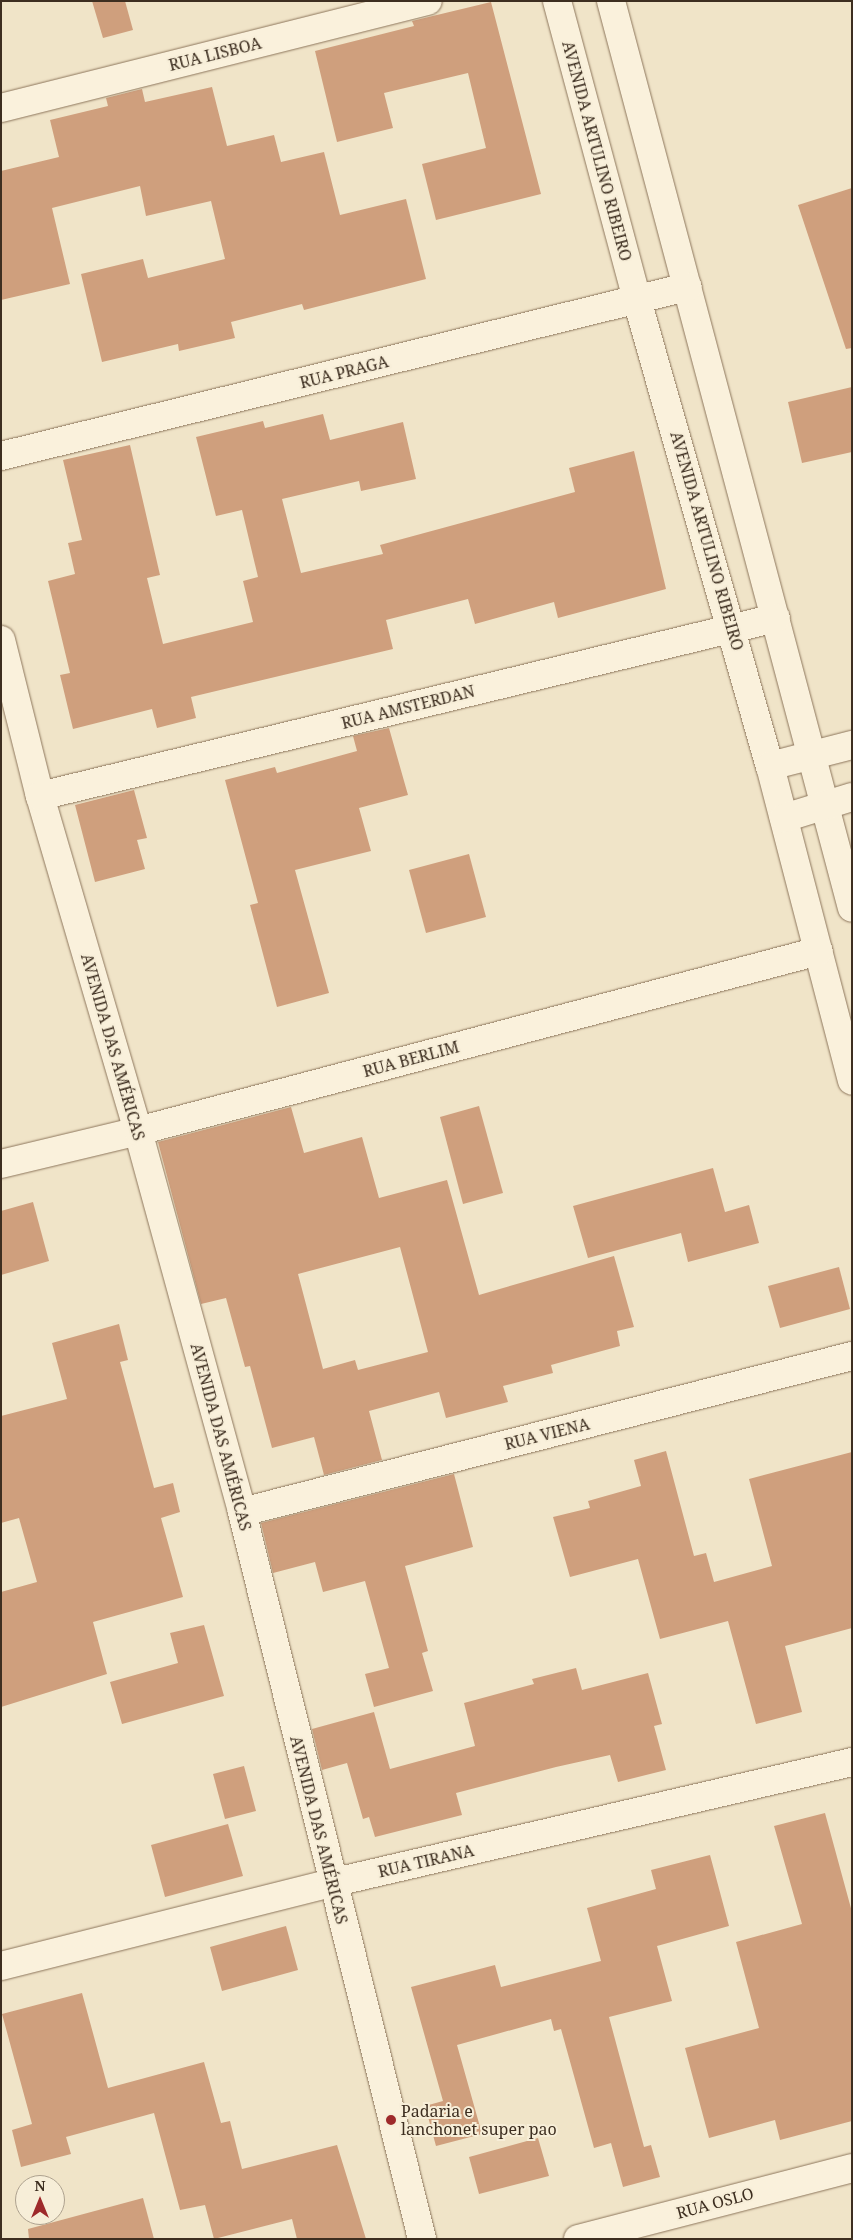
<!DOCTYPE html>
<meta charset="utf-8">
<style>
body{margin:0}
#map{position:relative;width:853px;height:2240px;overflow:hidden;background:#f0e4c8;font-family:"Noto Serif",serif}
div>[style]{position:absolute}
.building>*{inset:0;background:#cf9f7d}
.roads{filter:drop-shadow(0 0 1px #8d765c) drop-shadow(0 0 1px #8d765c)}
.minor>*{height:28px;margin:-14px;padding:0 14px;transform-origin:14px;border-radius:14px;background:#faf1dc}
.dots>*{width:14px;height:14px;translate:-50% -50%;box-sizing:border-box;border:2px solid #f7eed8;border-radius:50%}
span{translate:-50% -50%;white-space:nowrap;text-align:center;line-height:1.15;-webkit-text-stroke:4px #f7eed8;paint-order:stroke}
.street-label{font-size:16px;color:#3d2e20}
.poi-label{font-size:16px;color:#3d2e20}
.left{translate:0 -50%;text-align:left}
.frame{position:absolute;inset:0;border:2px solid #3d2e20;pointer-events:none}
.north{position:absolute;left:15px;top:2175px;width:50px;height:50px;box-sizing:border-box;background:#f7eed8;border:1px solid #ada18e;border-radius:50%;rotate:0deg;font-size:14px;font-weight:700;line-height:20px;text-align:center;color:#3d2e20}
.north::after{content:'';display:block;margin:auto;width:18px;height:22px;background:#9e2a2b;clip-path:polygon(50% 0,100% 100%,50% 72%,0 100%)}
</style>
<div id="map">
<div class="building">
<i style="clip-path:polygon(92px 1px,125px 1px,133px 30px,103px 38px)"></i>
<i style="clip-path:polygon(491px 2px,541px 194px,436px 220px,422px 164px,486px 148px,468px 73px,384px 93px,393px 128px,337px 142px,315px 51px,414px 26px,412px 21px)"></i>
<i style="clip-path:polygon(212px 87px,227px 146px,274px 135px,281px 162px,324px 152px,340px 215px,406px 199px,426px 279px,304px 310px,302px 304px,231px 322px,235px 338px,179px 351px,178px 344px,102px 362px,81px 274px,143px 259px,148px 278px,225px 259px,211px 201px,146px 216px,140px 186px,52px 208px,70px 284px,1px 300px,1px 171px,59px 157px,50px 120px,108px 106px,106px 98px,142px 89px,145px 102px)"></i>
<i style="clip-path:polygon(852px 188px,852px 348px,846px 349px,798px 205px)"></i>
<i style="clip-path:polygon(852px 387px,852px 452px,802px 463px,788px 402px)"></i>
<i style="clip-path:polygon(323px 414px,330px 440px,403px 422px,416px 479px,361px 491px,359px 481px,282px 499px,301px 573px,383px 554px,380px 545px,575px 492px,569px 468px,634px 451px,666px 589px,558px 618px,554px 602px,475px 624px,468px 599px,386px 620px,393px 649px,191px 697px,196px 718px,157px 728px,152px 709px,73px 729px,60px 675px,70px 673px,48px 581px,75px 574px,68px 543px,82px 540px,63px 460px,130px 445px,160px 575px,147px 578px,163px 644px,253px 622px,243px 581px,258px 577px,242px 510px,216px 516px,196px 437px,263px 421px,265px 428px)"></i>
<i style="clip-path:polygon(389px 728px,408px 795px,359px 808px,371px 851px,295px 870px,329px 993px,277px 1007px,250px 905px,258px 903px,225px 780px,275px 767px,277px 773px,357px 751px,353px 736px)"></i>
<i style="clip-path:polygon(134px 790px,147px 838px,137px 840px,145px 869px,95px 882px,75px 805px)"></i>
<i style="clip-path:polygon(469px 854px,486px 917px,426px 933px,409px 870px)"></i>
<i style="clip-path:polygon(479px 1106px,503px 1193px,463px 1204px,440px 1117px)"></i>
<i style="clip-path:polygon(evenodd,291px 1107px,304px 1153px,362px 1137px,379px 1198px,447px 1180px,479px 1295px,614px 1256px,634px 1327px,617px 1331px,620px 1346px,551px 1365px,553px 1373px,503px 1386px,508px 1402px,446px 1418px,439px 1392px,369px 1411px,382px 1460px,324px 1475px,314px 1437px,272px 1448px,250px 1366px,245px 1367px,226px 1298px,201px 1304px,158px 1142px,291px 1107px,400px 1247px,428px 1352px,358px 1370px,355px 1360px,323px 1369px,298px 1274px,400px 1247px)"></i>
<i style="clip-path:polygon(713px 1168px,725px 1212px,749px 1205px,759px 1243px,688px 1262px,681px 1233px,588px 1258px,573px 1206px)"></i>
<i style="clip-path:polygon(33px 1202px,49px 1261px,1px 1275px,1px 1211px)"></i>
<i style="clip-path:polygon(839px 1267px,850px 1309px,780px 1328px,768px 1286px)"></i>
<i style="clip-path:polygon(119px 1324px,128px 1360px,120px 1362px,154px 1488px,173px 1483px,180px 1512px,161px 1518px,183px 1597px,93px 1622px,107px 1674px,1px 1707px,1px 1592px,37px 1582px,19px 1518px,1px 1523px,1px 1416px,67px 1399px,52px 1343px)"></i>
<i style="clip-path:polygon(666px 1451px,694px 1556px,706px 1553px,714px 1582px,772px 1566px,749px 1479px,852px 1452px,852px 1628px,785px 1646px,802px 1712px,756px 1724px,728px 1621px,660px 1639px,638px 1559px,570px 1577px,553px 1517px,590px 1508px,588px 1501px,641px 1486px,634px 1460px)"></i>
<i style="clip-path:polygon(454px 1474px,473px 1547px,405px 1566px,428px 1651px,422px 1653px,433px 1691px,374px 1707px,365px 1674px,389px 1668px,365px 1581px,323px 1592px,315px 1562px,273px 1573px,261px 1523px)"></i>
<i style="clip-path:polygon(204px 1625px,224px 1696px,122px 1724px,110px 1682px,178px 1663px,170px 1633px)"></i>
<i style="clip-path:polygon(576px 1668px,582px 1690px,648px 1673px,662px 1724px,654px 1726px,666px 1770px,618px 1782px,610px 1755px,556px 1767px,456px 1793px,462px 1815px,375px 1837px,369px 1817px,363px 1819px,347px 1763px,322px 1770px,312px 1729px,374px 1712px,390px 1769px,475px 1746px,464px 1703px,534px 1684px,532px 1679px)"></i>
<i style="clip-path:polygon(244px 1766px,256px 1811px,225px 1819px,213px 1774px)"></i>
<i style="clip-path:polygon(825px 1813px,852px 1912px,852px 2121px,780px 2140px,775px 2120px,709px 2138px,685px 2048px,759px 2028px,736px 1942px,802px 1924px,774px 1826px)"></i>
<i style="clip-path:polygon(228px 1824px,243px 1876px,165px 1897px,151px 1845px)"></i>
<i style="clip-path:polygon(710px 1855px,729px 1926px,657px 1946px,672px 2001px,609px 2017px,644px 2147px,651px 2145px,660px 2177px,623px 2187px,611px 2143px,594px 2148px,561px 2029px,554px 2031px,551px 2019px,457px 2045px,482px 2134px,436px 2146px,425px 2106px,443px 2101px,411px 1987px,495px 1965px,501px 1987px,601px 1961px,587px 1908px,656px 1889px,651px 1870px)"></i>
<i style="clip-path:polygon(286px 1926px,298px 1970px,222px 1991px,210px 1947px)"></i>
<i style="clip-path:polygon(82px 1993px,108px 2088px,204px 2062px,221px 2123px,230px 2121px,242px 2169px,337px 2145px,366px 2239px,297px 2239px,292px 2219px,214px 2239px,205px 2205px,180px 2210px,154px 2113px,66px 2137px,71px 2154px,21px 2167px,12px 2130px,32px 2124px,2px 2014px)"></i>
<i style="clip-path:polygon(538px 2138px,549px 2176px,479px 2194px,469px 2157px)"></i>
<i style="clip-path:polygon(143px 2198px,154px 2239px,29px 2239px,28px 2229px)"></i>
</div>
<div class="roads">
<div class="minor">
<i style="left:557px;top:1px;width:310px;rotate:75deg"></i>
<i style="left:637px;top:300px;width:485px;rotate:74.1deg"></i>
<i style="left:770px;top:766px;width:325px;rotate:75.4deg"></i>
<i style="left:611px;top:1px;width:938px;rotate:75.12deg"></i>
<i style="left:1px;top:108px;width:440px;rotate:-14.1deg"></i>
<i style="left:1px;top:456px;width:707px;rotate:-13.84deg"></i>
<i style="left:1px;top:640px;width:161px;rotate:76deg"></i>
<i style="left:40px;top:796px;width:349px;rotate:73.7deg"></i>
<i style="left:138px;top:1131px;width:395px;rotate:74.7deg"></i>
<i style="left:242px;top:1512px;width:749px;rotate:76.09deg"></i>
<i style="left:770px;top:766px;width:85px;rotate:-14.4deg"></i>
<i style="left:40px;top:796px;width:757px;rotate:-13.6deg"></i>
<i style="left:784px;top:818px;width:71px;rotate:-17.2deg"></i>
<i style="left:1px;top:1164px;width:141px;rotate:-13.5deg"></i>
<i style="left:138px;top:1131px;width:704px;rotate:-14.81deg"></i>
<i style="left:242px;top:1512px;width:630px;rotate:-14.35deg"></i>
<i style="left:1px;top:1966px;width:340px;rotate:-14.1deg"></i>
<i style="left:331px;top:1883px;width:535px;rotate:-13.07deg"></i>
<i style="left:578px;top:2239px;width:283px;rotate:-14.5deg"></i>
</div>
</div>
<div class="dots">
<i style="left:391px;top:2120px;background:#9e2a2b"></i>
</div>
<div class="street-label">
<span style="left:215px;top:54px;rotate:-14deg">RUA LISBOA</span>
<span style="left:597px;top:151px;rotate:75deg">AVENIDA ARTULINO RIBEIRO</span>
<span style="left:344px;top:372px;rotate:-14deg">RUA PRAGA</span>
<span style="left:707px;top:541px;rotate:74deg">AVENIDA ARTULINO RIBEIRO</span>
<span style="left:408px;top:707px;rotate:-14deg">RUA AMSTERDAN</span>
<span style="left:113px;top:1047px;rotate:74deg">AVENIDA DAS AMÉRICAS</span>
<span style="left:411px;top:1059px;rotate:-15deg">RUA BERLIM</span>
<span style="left:547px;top:1434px;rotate:-14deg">RUA VIENA</span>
<span style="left:221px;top:1437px;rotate:75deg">AVENIDA DAS AMÉRICAS</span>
<span style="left:319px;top:1830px;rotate:76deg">AVENIDA DAS AMÉRICAS</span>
<span style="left:426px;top:1861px;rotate:-13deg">RUA TIRANA</span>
<span style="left:715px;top:2203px;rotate:-15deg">RUA OSLO</span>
</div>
<div class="poi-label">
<span class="left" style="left:401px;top:2120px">Padaria e<br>lanchonet super pao</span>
</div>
<div class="frame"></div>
<div class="north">N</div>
</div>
